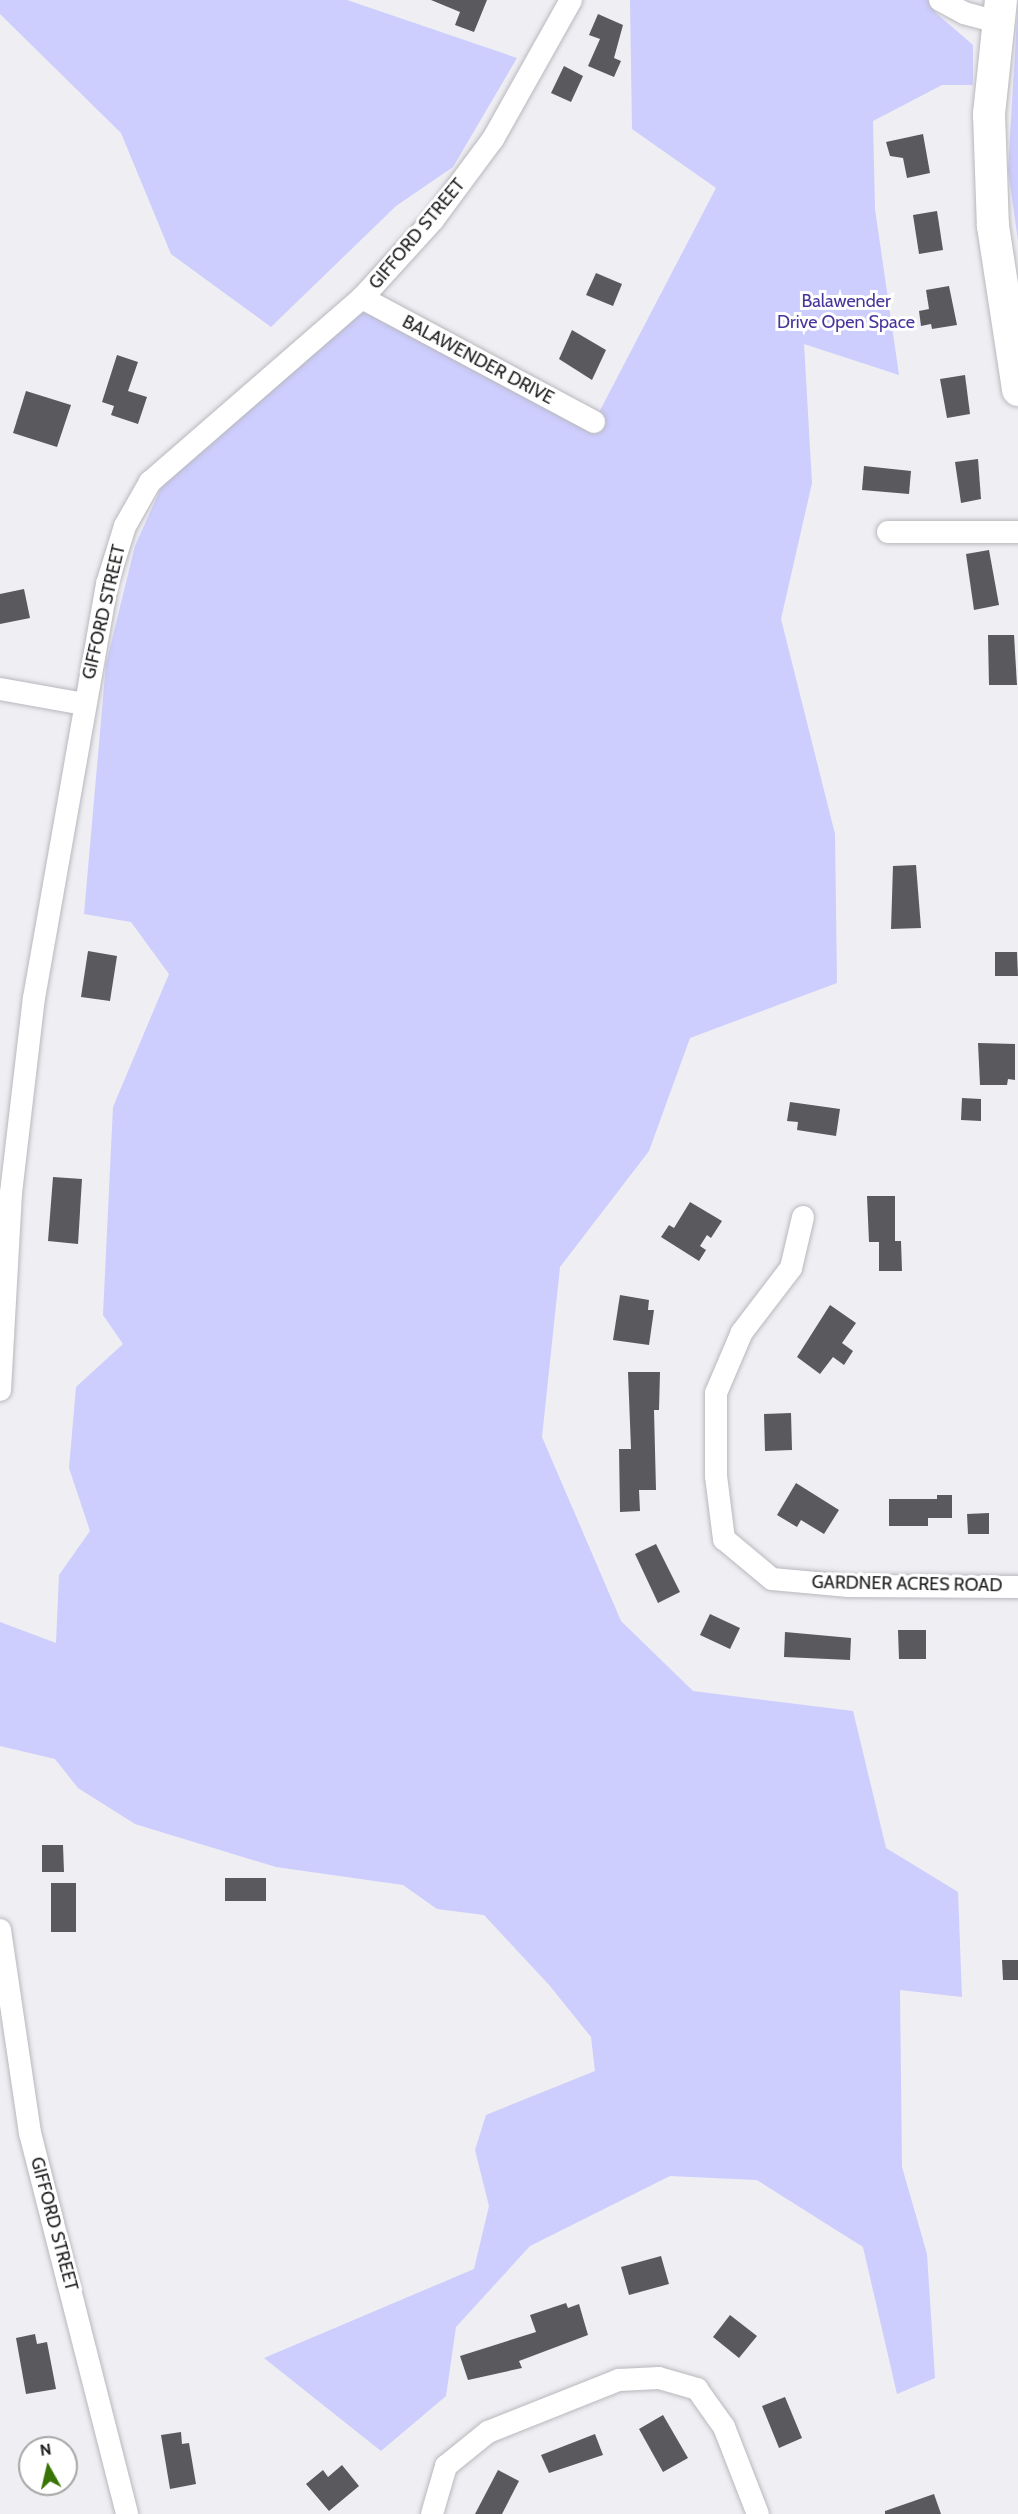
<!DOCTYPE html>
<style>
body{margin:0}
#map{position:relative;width:1018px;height:2514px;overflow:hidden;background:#eeeef3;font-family:Cabin,sans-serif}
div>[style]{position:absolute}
.green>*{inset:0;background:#cdcdfe}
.building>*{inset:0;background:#5a5a5e}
.roads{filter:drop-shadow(0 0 2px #b8b8bd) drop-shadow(0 0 2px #b8b8bd)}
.minor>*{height:22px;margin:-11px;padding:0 11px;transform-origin:11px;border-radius:11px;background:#fff}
.secondary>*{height:32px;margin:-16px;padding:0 16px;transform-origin:16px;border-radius:16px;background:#fff}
span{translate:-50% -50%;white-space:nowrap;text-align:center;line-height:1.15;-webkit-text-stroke:6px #fff;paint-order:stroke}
.street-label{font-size:18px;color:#202021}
.park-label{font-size:18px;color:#49369c}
.north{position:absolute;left:18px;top:2436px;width:60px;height:60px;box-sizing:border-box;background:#fff;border:2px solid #a6a6a6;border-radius:50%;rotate:352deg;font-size:16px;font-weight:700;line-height:24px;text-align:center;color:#202021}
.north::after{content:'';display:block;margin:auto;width:21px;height:27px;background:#397407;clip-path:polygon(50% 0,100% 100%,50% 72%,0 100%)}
</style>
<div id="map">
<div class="green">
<i style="clip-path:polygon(0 0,347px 0,517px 58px,453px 167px,396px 206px,271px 327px,171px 254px,121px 133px,0 14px)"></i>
<i style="clip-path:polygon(630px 0,928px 0,936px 13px,973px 45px,973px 85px,942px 85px,873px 121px,875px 209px,899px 375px,804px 344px,812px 483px,781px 619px,835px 834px,837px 983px,690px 1038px,649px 1151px,560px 1267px,542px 1437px,621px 1621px,693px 1691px,853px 1711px,886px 1848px,958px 1892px,962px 1997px,900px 1990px,902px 2167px,927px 2254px,935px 2378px,897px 2394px,863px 2247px,757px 2180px,670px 2176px,530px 2246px,456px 2327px,446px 2396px,381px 2451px,264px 2358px,474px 2269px,489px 2206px,475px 2150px,486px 2115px,595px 2071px,591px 2037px,550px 1986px,484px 1915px,437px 1909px,403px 1885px,276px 1867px,135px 1824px,78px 1788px,55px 1759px,0 1746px,0 1622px,56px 1643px,59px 1575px,90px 1531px,69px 1468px,76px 1387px,123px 1344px,103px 1315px,113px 1107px,169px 974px,131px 922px,84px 914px,106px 664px,135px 546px,164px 481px,381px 296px,594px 422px,716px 188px,632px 129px)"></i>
<i style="clip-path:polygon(1018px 3px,1018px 241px,1008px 170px)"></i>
</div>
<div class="building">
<i style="clip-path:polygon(431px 0,487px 0,474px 32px,455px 25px,460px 12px)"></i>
<i style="clip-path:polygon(598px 14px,623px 25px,614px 58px,621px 61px,614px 77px,588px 66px,600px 39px,589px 35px)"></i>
<i style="clip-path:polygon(564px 66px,583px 76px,571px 102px,551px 93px)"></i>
<i style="clip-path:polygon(923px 134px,930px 173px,907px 178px,903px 158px,890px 156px,886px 142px)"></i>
<i style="clip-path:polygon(937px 211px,943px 250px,919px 254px,913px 215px)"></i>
<i style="clip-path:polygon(596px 273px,622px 284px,613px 306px,586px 295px)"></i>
<i style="clip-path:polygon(949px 286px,957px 325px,932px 329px,931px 324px,921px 326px,919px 311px,929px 309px,926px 290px)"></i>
<i style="clip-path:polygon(572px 330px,606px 350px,592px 380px,559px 359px)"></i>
<i style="clip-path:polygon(117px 355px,138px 362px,128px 391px,147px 397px,138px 424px,111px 415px,114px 406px,102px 402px)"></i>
<i style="clip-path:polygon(965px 375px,970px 414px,947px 418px,940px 379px)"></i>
<i style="clip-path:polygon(26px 391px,71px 405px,57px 447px,13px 433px)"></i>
<i style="clip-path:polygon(978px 459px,981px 499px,961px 503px,955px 462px)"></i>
<i style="clip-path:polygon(864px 466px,911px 471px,909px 494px,862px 490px)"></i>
<i style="clip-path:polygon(989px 550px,999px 605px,974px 610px,966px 554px)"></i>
<i style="clip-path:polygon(24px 589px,30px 618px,0 624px,0 594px)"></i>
<i style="clip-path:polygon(988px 635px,1014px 635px,1017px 685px,989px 685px)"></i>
<i style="clip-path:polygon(916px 865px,921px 928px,891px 929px,893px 866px)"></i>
<i style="clip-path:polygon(88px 951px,117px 956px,110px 1001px,81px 997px)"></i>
<i style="clip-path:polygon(995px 952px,1017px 952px,1018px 976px,995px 976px)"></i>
<i style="clip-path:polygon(978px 1043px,1015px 1044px,1015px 1080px,1008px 1079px,1007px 1085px,980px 1085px)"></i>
<i style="clip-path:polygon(962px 1098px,981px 1099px,981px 1121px,961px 1120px)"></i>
<i style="clip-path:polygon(790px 1102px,840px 1109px,836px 1136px,797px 1130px,798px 1122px,787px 1121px)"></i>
<i style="clip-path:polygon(53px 1177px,82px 1179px,78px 1244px,48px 1241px)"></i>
<i style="clip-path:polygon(867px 1196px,895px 1196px,895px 1241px,901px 1241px,902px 1271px,879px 1271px,879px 1242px,869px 1242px)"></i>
<i style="clip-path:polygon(690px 1202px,722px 1221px,711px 1238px,707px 1235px,700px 1246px,706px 1250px,699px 1261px,661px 1237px,669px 1225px,674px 1228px)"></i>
<i style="clip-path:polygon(620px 1295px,649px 1300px,648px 1310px,654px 1310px,649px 1345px,613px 1340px)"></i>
<i style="clip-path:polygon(830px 1305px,856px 1323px,842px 1343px,853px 1351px,844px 1365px,833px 1357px,820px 1374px,797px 1357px)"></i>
<i style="clip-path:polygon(628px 1372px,660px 1372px,659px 1410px,654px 1410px,656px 1490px,639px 1490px,640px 1511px,620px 1512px,619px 1449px,631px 1449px)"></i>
<i style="clip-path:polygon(791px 1413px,792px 1450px,765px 1451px,764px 1414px)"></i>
<i style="clip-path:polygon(796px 1483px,839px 1510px,824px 1534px,801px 1520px,797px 1527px,777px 1515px)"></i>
<i style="clip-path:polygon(937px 1495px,952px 1495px,952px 1518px,928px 1518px,928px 1526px,889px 1526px,889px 1499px,937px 1499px)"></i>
<i style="clip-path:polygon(989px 1513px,989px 1534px,968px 1534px,967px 1514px)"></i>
<i style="clip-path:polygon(656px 1544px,680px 1592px,658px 1603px,635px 1554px)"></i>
<i style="clip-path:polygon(710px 1614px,740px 1628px,730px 1649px,700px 1635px)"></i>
<i style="clip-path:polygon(898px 1630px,926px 1630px,926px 1659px,899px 1659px)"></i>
<i style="clip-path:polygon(785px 1632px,851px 1638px,850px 1660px,784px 1657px)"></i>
<i style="clip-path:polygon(42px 1845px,63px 1845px,64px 1872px,42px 1872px)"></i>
<i style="clip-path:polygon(225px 1878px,266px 1878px,266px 1901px,225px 1901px)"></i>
<i style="clip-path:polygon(51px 1883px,76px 1883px,76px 1932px,51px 1932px)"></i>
<i style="clip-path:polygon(1002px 1960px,1018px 1960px,1018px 1980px,1003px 1980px)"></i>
<i style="clip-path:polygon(661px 2256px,669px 2284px,629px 2295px,621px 2267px)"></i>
<i style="clip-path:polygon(566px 2303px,568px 2308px,579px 2304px,588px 2335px,519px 2361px,522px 2368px,468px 2380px,460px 2356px,536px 2332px,530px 2315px)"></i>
<i style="clip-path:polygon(730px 2315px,757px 2336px,739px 2358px,713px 2337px)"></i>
<i style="clip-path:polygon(35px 2334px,37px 2344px,47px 2342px,56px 2389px,26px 2394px,16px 2338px)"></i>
<i style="clip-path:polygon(785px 2397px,802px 2438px,779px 2448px,762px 2406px)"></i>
<i style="clip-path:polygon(663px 2415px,688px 2458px,663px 2472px,639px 2429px)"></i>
<i style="clip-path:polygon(181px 2432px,182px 2444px,189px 2443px,196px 2484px,170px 2489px,161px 2435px)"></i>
<i style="clip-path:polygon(595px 2434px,603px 2455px,549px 2473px,541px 2455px)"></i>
<i style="clip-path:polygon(342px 2465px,359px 2486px,329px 2511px,306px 2484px,323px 2470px,328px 2477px)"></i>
<i style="clip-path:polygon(498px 2470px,519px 2481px,502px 2514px,475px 2514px)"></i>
<i style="clip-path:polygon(934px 2494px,941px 2514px,885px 2514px,885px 2511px)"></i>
</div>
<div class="roads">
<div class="minor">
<i style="left:940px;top:0;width:27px;rotate:28deg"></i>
<i style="left:964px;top:13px;width:34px;rotate:15deg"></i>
<i style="left:362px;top:298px;width:263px;rotate:28.1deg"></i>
<i style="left:888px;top:532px;width:130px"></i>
<i style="left:0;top:689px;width:85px;rotate:10.1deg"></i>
<i style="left:803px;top:1217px;width:52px;rotate:103.2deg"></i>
<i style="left:791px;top:1268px;width:81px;rotate:127.4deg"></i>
<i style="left:742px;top:1332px;width:66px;rotate:113.1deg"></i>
<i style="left:716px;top:1393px;width:83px;rotate:90deg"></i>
<i style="left:716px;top:1476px;width:64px;rotate:82.8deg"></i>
<i style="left:724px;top:1539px;width:62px;rotate:39.8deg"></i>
<i style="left:772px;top:1579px;width:77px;rotate:5.2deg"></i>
<i style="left:849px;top:1586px;width:169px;rotate:0.3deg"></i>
<i style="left:0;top:1390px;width:197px;rotate:-86.8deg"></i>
<i style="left:11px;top:1193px;width:196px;rotate:-83.3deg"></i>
<i style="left:34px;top:998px;width:420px;rotate:-80deg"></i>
<i style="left:107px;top:584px;width:61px;rotate:-72.8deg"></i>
<i style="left:125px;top:526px;width:51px;rotate:-60.4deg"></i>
<i style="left:150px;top:482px;width:281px;rotate:-41deg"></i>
<i style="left:362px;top:298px;width:105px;rotate:-47.7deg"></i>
<i style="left:433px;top:220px;width:101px;rotate:-53.5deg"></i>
<i style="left:493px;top:139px;width:159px;rotate:-60.7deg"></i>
<i style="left:0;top:1930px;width:205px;rotate:81.6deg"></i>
<i style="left:30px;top:2133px;width:393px;rotate:75.7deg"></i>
<i style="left:432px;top:2514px;width:50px;rotate:-73.7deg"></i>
<i style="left:446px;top:2466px;width:54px;rotate:-39deg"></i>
<i style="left:488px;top:2432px;width:141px;rotate:-21.7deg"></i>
<i style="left:619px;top:2380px;width:40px;rotate:-2.9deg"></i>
<i style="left:659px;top:2378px;width:40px;rotate:16deg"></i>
<i style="left:697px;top:2389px;width:47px;rotate:54.6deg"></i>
<i style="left:724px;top:2427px;width:93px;rotate:68.7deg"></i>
</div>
<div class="secondary">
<i style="left:1001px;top:0;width:115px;rotate:96deg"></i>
<i style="left:989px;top:114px;width:112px;rotate:88deg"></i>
<i style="left:993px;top:226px;width:166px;rotate:81.3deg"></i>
</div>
</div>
<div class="street-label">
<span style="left:417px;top:234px;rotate:-50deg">GIFFORD STREET</span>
<span style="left:478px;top:360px;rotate:28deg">BALAWENDER DRIVE</span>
<span style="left:104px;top:612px;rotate:-77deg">GIFFORD STREET</span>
<span style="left:907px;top:1584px;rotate:1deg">GARDNER ACRES ROAD</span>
<span style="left:54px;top:2224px;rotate:75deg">GIFFORD STREET</span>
</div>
<div class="park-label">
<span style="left:846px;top:312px">Balawender<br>Drive Open Space</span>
</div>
<div class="north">N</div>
</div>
